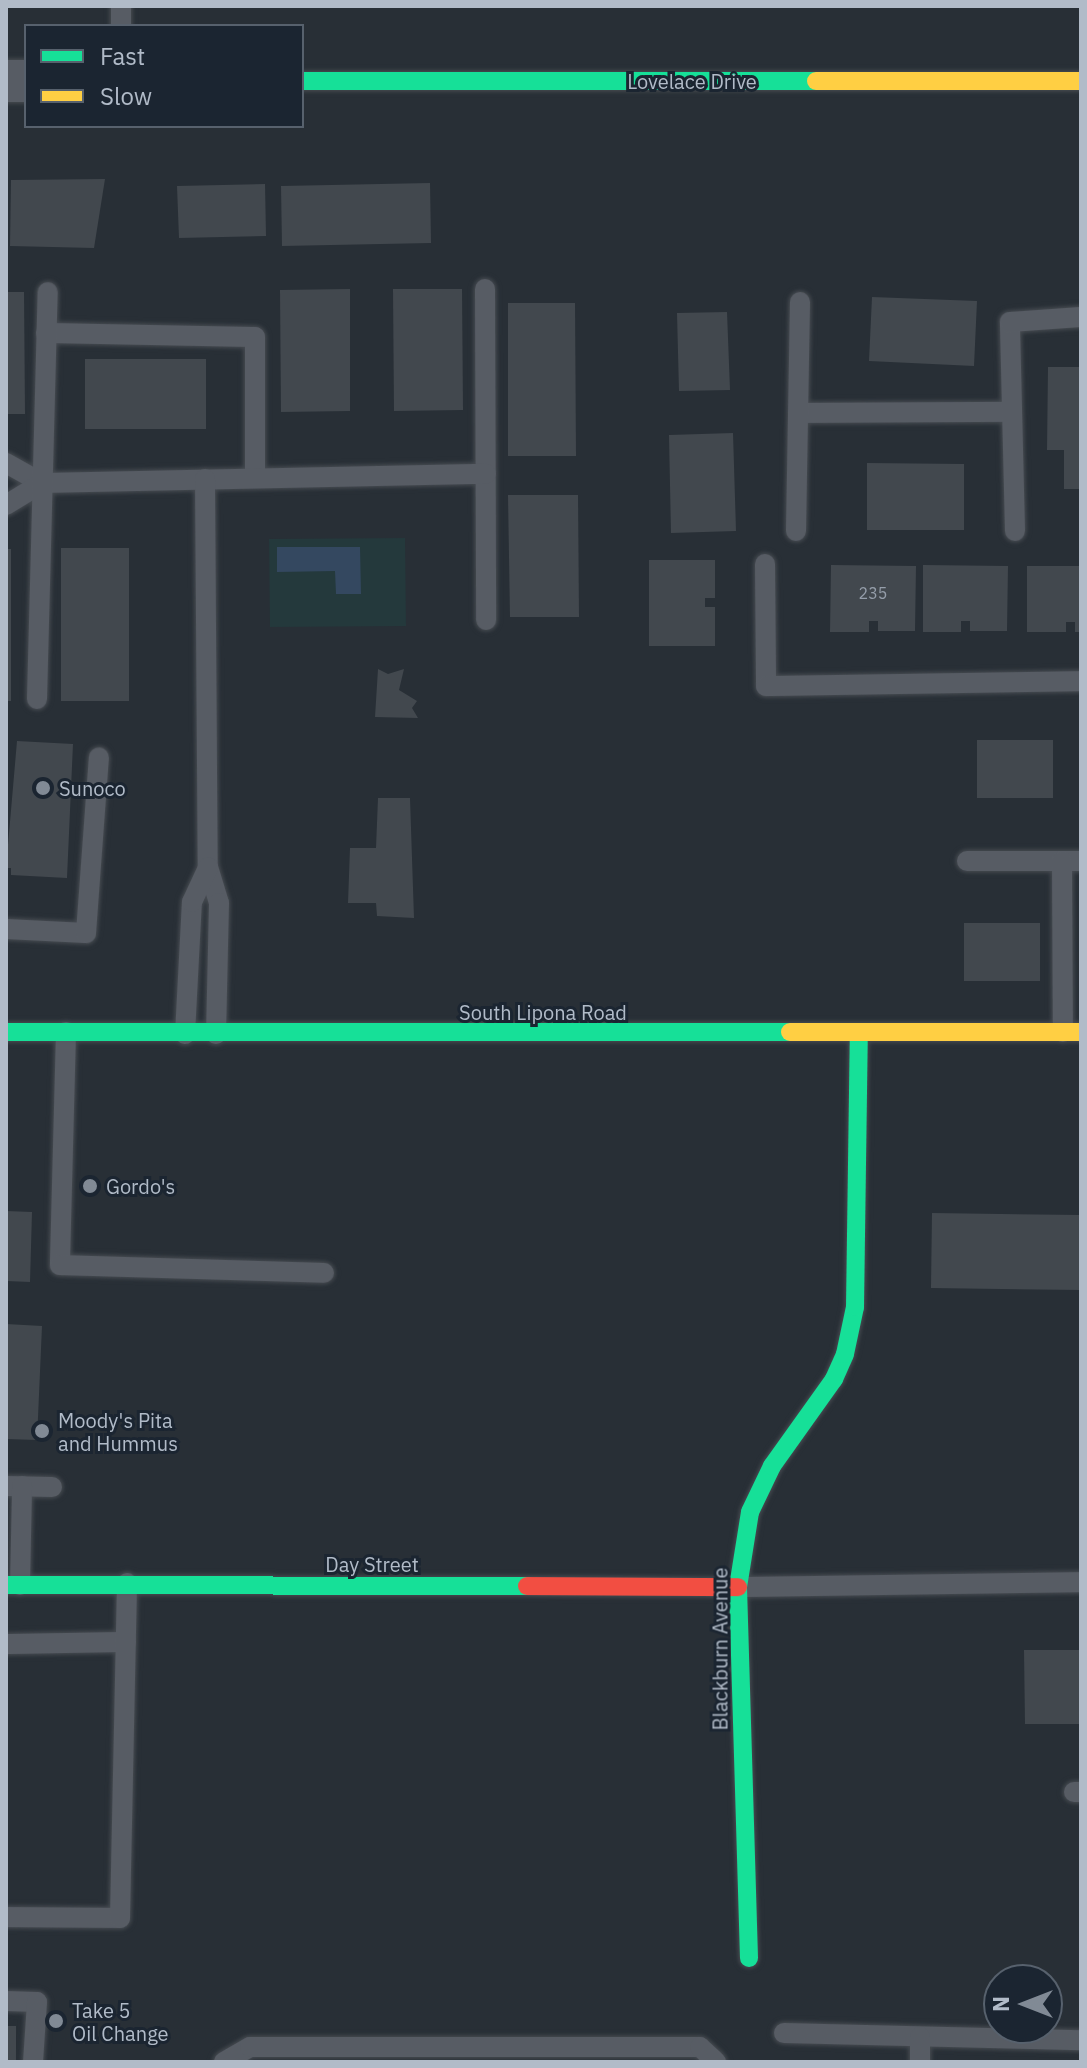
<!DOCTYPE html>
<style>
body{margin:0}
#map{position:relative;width:1087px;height:2068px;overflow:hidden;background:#282f36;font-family:"IBM Plex Sans",sans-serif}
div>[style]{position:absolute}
.green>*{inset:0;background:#24393c}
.water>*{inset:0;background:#344860}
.building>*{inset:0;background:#42484e}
.roads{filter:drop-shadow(0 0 2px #464b51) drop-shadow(0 0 2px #464b51)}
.lane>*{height:20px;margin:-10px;padding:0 10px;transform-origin:10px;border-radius:10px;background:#575c64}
.street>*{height:42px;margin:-21px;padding:0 21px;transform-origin:21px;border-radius:21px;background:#575c64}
.fast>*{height:18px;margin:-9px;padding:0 9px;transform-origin:9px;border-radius:9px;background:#16e098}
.slow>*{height:18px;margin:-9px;padding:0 9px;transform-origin:9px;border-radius:9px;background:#ffcf43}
.jam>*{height:18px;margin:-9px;padding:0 9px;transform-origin:9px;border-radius:9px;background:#f24e42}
.dots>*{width:22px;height:22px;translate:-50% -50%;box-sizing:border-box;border:4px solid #1b2531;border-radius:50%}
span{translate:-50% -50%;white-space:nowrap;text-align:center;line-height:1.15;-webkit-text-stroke:6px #1b2531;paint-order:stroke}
.number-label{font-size:16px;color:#959eaa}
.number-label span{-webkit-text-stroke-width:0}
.street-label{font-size:20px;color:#b1bbc8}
.poi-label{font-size:20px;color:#b1bbc8}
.left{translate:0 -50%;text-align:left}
.frame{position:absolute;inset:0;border:8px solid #b1bbc8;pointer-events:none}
.legend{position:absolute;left:24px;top:24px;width:280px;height:104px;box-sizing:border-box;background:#1b2531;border:2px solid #57616d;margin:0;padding:10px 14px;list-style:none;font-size:24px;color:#b1bbc8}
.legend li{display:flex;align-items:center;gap:16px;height:40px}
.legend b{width:40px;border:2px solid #57616d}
.north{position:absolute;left:983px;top:1964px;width:80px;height:80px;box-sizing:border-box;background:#1b2531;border:2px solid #57616d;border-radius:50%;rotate:270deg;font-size:22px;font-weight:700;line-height:32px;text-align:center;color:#b1bbc8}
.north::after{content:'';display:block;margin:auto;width:28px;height:36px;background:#818a95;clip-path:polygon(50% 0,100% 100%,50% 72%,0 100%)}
</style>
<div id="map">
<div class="green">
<i style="clip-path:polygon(405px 538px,406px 626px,270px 627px,269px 539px)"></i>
</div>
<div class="water">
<i style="clip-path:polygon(277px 547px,360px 547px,361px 594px,336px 594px,335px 571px,277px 572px)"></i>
</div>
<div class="building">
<i style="clip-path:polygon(105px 179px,94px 248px,10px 246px,11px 180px)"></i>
<i style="clip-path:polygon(430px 183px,431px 243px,282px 246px,281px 186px)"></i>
<i style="clip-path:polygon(265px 184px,266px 236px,179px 238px,177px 186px)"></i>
<i style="clip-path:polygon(350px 289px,350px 411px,281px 412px,280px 290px)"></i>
<i style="clip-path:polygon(393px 289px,462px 289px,463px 410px,394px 411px)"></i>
<i style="clip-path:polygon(6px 292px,24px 292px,25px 414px,6px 414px)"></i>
<i style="clip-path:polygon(872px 297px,977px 301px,974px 366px,869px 361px)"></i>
<i style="clip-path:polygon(508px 303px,575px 303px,576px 456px,508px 456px)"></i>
<i style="clip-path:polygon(727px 312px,730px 390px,679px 391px,677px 313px)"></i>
<i style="clip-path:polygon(85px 359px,206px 359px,206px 429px,85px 429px)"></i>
<i style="clip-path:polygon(1048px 367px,1081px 367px,1081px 489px,1064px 489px,1064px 450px,1047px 450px)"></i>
<i style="clip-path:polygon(733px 433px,736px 531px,671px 533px,669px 435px)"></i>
<i style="clip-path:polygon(867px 463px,964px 464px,964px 530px,867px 530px)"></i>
<i style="clip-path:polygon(508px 495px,578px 495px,579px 617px,510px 617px)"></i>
<i style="clip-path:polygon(61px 548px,129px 548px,129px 701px,61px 701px)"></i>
<i style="clip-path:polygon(6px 549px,11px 549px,11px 701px,6px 701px)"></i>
<i style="clip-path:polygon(649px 560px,715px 560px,715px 598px,705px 598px,705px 607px,715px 607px,715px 646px,649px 646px)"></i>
<i style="clip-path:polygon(831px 565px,916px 566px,915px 631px,878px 631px,878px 621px,869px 621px,869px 632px,830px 632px)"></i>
<i style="clip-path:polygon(923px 565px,1008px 566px,1007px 631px,970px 631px,970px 621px,961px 621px,961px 632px,923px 632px)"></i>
<i style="clip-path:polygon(1027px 566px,1081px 566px,1081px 632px,1075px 632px,1075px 622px,1066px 622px,1066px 632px,1027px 632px)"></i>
<i style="clip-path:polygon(378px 669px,388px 674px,404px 669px,399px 690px,417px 701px,412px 708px,418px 718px,375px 717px)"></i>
<i style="clip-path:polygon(977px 740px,1053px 740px,1053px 798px,977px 798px)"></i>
<i style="clip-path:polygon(17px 741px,73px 744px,67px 878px,11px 875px,11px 868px,6px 868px)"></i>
<i style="clip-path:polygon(378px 798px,410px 798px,414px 918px,377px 916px,376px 903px,348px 903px,350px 848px,376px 848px)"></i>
<i style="clip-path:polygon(964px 923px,1040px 923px,1040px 981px,964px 981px)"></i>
<i style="clip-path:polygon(6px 1211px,32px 1212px,30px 1282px,6px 1281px)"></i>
<i style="clip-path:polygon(932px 1213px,1081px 1215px,1081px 1290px,931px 1288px)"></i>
<i style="clip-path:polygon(6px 1324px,42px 1326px,37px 1440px,6px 1439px)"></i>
<i style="clip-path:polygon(1024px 1650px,1081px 1650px,1081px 1724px,1025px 1724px)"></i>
<i style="clip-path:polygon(6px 2026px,16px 2026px,16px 2062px,6px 2062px)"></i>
</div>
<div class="roads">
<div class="lane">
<i style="left:121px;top:26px;width:20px;rotate:-90deg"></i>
<i style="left:485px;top:289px;width:331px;rotate:89.8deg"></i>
<i style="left:46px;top:333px;width:209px;rotate:1.1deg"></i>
<i style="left:255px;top:337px;width:141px;rotate:90deg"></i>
<i style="left:798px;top:413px;width:214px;rotate:-0.3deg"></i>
<i style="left:6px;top:463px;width:41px;rotate:29.1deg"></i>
<i style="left:42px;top:483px;width:444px;rotate:-1.2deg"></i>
<i style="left:205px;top:479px;width:388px;rotate:89.6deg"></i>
<i style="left:208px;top:867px;width:38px;rotate:73deg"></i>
<i style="left:219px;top:903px;width:131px;rotate:91.3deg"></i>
<i style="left:6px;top:505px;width:42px;rotate:-31.4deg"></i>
<i style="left:796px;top:531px;width:229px;rotate:-89deg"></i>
<i style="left:1015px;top:531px;width:209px;rotate:-91.4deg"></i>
<i style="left:1010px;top:322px;width:71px;rotate:-4deg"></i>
<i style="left:765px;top:564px;width:122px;rotate:89.5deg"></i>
<i style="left:766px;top:686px;width:315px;rotate:-0.9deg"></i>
<i style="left:37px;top:699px;width:407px;rotate:-88.5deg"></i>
<i style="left:967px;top:861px;width:114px"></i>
<i style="left:1062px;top:861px;width:171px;rotate:89.7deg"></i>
<i style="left:6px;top:929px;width:80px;rotate:2.9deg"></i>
<i style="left:86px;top:933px;width:176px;rotate:-85.8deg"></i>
<i style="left:66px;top:1032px;width:233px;rotate:91.5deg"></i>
<i style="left:60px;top:1265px;width:264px;rotate:1.7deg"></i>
<i style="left:185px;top:1034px;width:132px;rotate:-87deg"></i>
<i style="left:192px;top:902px;width:38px;rotate:-65deg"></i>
<i style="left:6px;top:1486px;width:46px;rotate:1.2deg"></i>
<i style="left:20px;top:1585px;width:99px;rotate:-88.8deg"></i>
<i style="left:738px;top:1587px;width:343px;rotate:-0.8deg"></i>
<i style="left:6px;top:1644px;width:120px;rotate:-1deg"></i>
<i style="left:1074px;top:1792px;width:7px"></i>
<i style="left:6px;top:1917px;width:114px;rotate:0.5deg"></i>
<i style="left:120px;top:1918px;width:335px;rotate:-88.8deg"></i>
<i style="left:6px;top:2001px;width:31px;rotate:2deg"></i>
<i style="left:37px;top:2002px;width:60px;rotate:93.8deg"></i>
<i style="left:784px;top:2033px;width:297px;rotate:1.4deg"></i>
<i style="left:224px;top:2062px;width:30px;rotate:-30deg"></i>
<i style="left:250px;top:2047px;width:450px"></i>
<i style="left:700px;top:2047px;width:22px;rotate:43deg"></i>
<i style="left:920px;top:2062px;width:25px;rotate:-90deg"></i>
</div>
<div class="street">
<i style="left:6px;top:81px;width:20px"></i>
</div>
<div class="fast">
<i style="left:302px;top:81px;width:514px"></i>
<i style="left:6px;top:1032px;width:784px"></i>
<i style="left:6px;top:1585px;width:521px;rotate:0.11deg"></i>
<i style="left:749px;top:1958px;width:371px;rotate:-91.7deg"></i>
<i style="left:738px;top:1587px;width:76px;rotate:-80.9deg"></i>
<i style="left:750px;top:1512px;width:51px;rotate:-64.4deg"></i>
<i style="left:772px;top:1466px;width:107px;rotate:-54.5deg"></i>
<i style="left:834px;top:1379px;width:27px;rotate:-66deg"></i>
<i style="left:845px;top:1354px;width:48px;rotate:-78deg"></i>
<i style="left:855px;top:1307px;width:275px;rotate:-89.2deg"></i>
</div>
<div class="slow">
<i style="left:816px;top:81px;width:265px"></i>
<i style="left:790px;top:1032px;width:291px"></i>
</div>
<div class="jam">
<i style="left:527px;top:1586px;width:211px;rotate:0.3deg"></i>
</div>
</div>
<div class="dots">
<i style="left:43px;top:788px;background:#818a95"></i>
<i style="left:90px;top:1186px;background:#818a95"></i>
<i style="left:42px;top:1431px;background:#818a95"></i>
<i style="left:56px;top:2021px;background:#818a95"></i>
</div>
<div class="number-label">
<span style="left:873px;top:593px">235</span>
</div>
<div class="street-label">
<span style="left:692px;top:81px">Lovelace Drive</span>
<span style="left:543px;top:1012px">South Lipona Road</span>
<span style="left:372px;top:1564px">Day Street</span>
<span style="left:720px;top:1649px;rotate:-90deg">Blackburn Avenue</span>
</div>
<div class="poi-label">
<span class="left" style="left:59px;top:788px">Sunoco</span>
<span class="left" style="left:106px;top:1186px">Gordo's</span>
<span class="left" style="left:58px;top:1432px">Moody's Pita<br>and Hummus</span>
<span class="left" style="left:72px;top:2022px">Take 5<br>Oil Change</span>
</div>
<div class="frame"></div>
<ul class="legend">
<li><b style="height:10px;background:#16e098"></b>Fast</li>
<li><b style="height:10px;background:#ffcf43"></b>Slow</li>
</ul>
<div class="north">N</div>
</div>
